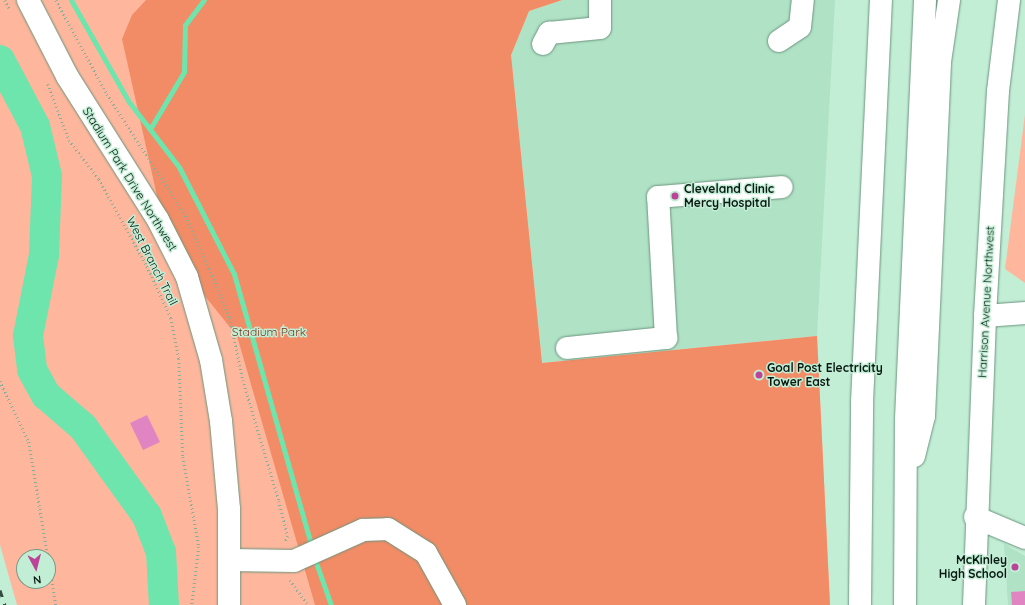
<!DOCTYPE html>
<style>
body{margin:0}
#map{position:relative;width:1025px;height:605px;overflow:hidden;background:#c3eed6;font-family:Quicksand,sans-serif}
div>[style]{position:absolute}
.built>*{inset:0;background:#b0e2c6}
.green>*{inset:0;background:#feb79d}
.forest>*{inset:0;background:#f28c66}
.stream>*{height:5px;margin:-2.5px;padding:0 2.5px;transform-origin:2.5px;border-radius:2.5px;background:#6de5ad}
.river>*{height:30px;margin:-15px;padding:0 15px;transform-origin:15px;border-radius:15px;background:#6de5ad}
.building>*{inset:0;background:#e185c2}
.path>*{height:2.5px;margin-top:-1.25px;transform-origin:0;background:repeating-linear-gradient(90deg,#8aad9a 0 1px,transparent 0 4px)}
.roads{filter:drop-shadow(0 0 1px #6c957f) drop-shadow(0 0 1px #6c957f)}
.minor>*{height:22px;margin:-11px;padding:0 11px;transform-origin:11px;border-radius:11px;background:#fff}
.highway>*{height:22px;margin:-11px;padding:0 11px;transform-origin:11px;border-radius:11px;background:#fff}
.rail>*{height:3px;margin-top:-1.5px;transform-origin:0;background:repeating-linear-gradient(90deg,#354b40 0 7px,transparent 0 14px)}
.dots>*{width:11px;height:11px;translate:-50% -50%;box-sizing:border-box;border:2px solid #c3eed6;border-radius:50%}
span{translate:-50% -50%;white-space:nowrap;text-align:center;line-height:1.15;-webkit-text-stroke:3px #c3eed6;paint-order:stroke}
.street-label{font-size:12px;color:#0a1a12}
.poi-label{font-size:12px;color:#0a1a12;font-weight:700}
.left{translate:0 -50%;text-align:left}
.right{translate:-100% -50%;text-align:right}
.park-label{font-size:12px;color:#78361c}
.north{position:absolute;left:16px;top:549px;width:40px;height:40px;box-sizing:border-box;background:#c3eed6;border:1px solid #799988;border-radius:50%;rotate:173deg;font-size:11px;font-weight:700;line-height:16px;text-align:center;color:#0a1a12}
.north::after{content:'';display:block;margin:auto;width:14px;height:18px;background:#bb4398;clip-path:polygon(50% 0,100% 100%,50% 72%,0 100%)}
</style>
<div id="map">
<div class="built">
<i style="clip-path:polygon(562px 0,835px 0,817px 336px,542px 363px,511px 55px,529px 11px)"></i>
<i style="clip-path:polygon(1004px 544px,1025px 556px,1025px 605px,1008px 605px)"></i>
</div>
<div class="green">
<i style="clip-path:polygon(evenodd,0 0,562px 0,529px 11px,511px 55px,542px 363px,817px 336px,830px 605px,17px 605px,0 545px,0 0,24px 557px,48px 557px,48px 581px,24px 581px,24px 557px)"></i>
<i style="clip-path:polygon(1025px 114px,1025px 283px,1005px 269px)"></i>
</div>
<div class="forest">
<i style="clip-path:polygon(146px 0,562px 0,529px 11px,511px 55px,542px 363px,817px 336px,830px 605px,315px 605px,237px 336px,200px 290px,157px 196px,122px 39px,132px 15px)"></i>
</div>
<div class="stream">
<i style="left:71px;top:0;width:117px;rotate:60.4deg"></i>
<i style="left:129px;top:102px;width:82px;rotate:52.4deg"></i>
<i style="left:179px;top:167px;width:120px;rotate:62.8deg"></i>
<i style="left:234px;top:274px;width:284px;rotate:74.1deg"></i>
<i style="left:150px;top:129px;width:66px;rotate:-59.2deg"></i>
<i style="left:184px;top:72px;width:47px;rotate:-88.8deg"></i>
<i style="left:185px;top:25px;width:31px;rotate:-53deg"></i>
<i style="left:314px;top:557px;width:51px;rotate:70.5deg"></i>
</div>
<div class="river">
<i style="left:0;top:60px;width:75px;rotate:62.1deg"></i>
<i style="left:35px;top:126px;width:51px;rotate:76.5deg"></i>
<i style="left:47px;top:176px;width:79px;rotate:92.2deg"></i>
<i style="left:44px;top:255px;width:83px;rotate:101.2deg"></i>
<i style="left:28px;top:336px;width:34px;rotate:83deg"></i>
<i style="left:32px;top:370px;width:29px;rotate:61deg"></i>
<i style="left:46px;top:395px;width:49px;rotate:40.9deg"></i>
<i style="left:83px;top:427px;width:110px;rotate:54.3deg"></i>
<i style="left:147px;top:516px;width:39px;rotate:69deg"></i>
<i style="left:161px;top:552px;width:53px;rotate:86.8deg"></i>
</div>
<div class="building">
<i style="clip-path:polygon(147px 415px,160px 442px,143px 450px,130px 423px)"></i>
<i style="clip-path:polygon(1025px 591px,1025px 605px,1012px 605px,1011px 592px)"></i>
</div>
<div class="path">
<i style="left:5px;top:0;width:9px;rotate:63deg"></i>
<i style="left:56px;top:0;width:107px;rotate:61.5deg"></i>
<i style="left:107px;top:94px;width:145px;rotate:57.1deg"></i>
<i style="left:186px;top:216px;width:57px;rotate:66.1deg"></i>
<i style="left:209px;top:268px;width:54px;rotate:67.2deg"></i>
<i style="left:230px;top:318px;width:63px;rotate:78.2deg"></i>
<i style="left:243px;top:380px;width:126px;rotate:73.4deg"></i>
<i style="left:279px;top:501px;width:36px;rotate:76deg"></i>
<i style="left:288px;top:536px;width:7px;rotate:117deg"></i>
<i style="left:48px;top:84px;width:60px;rotate:69.4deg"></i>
<i style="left:69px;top:140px;width:49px;rotate:52.4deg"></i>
<i style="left:99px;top:179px;width:99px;rotate:61.1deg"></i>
<i style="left:147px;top:266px;width:57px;rotate:65.2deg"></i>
<i style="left:171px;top:318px;width:42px;rotate:79deg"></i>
<i style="left:179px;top:359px;width:98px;rotate:87.7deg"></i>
<i style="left:183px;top:457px;width:91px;rotate:79.9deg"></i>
<i style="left:199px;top:547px;width:58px;rotate:96.9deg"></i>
<i style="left:0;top:381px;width:68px;rotate:64.6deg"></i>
<i style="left:29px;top:442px;width:165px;rotate:80.6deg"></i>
<i style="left:290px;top:580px;width:31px;rotate:54deg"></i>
</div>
<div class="roads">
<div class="minor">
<i style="left:28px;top:0;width:85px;rotate:62.8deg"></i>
<i style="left:67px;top:76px;width:170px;rotate:57.7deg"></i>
<i style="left:158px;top:220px;width:64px;rotate:63deg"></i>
<i style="left:187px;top:277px;width:86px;rotate:73.9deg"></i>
<i style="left:211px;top:360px;width:62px;rotate:80.7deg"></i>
<i style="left:221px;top:421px;width:88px;rotate:84.8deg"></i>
<i style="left:229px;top:509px;width:96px;rotate:90deg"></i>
<i style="left:779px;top:41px;width:25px;rotate:-34deg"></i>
<i style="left:800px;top:27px;width:27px;rotate:-84deg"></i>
<i style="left:543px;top:44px;width:13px;rotate:-61deg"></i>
<i style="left:549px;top:33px;width:51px;rotate:-5.6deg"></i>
<i style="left:600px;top:28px;width:28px;rotate:-90deg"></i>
<i style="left:985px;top:316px;width:40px;rotate:-4.3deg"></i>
<i style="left:567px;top:348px;width:100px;rotate:-5.8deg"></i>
<i style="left:666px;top:338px;width:141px;rotate:-93.2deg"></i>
<i style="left:658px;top:197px;width:124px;rotate:-4.6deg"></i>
<i style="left:975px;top:517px;width:54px;rotate:22.8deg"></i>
<i style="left:230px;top:560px;width:64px;rotate:0.9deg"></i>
<i style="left:294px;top:561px;width:76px;rotate:-24.2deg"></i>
<i style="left:363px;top:530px;width:25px;rotate:-2deg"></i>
<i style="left:388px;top:529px;width:45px;rotate:32.3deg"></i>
<i style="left:426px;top:553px;width:60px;rotate:60.9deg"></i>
<i style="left:974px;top:605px;width:289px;rotate:-87.8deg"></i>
<i style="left:985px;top:316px;width:225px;rotate:-86.7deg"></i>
<i style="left:998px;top:91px;width:92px;rotate:-83.1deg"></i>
</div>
<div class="highway">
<i style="left:914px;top:456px;width:41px;rotate:-76deg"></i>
<i style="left:924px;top:416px;width:354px;rotate:-87.4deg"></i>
<i style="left:940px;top:62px;width:63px;rotate:-81.7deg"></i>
<i style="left:860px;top:605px;width:203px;rotate:-89.4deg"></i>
<i style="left:862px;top:402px;width:402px;rotate:-87.3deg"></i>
<i style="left:905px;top:605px;width:186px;rotate:-89.7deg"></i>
<i style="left:906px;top:419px;width:419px;rotate:-87.4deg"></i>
</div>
</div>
<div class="rail">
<i style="left:0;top:590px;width:16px;rotate:72deg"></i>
</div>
<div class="dots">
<i style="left:675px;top:196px;background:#bb4398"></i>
<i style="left:759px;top:375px;background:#bb4398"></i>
<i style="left:1015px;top:567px;background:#bb4398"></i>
</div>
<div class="street-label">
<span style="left:130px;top:179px;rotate:58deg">Stadium Park Drive Northwest</span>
<span style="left:152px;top:261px;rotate:63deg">West Branch Trail</span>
<span style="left:986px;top:302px;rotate:-87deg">Harrison Avenue Northwest</span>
</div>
<div class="poi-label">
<span class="left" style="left:684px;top:196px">Cleveland Clinic<br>Mercy Hospital</span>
<span class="left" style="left:767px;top:375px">Goal Post Electricity<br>Tower East</span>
<span class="right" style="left:1007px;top:567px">McKinley<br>High School</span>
</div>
<div class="park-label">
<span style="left:269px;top:332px">Stadium Park</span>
</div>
<div class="north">N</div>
</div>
